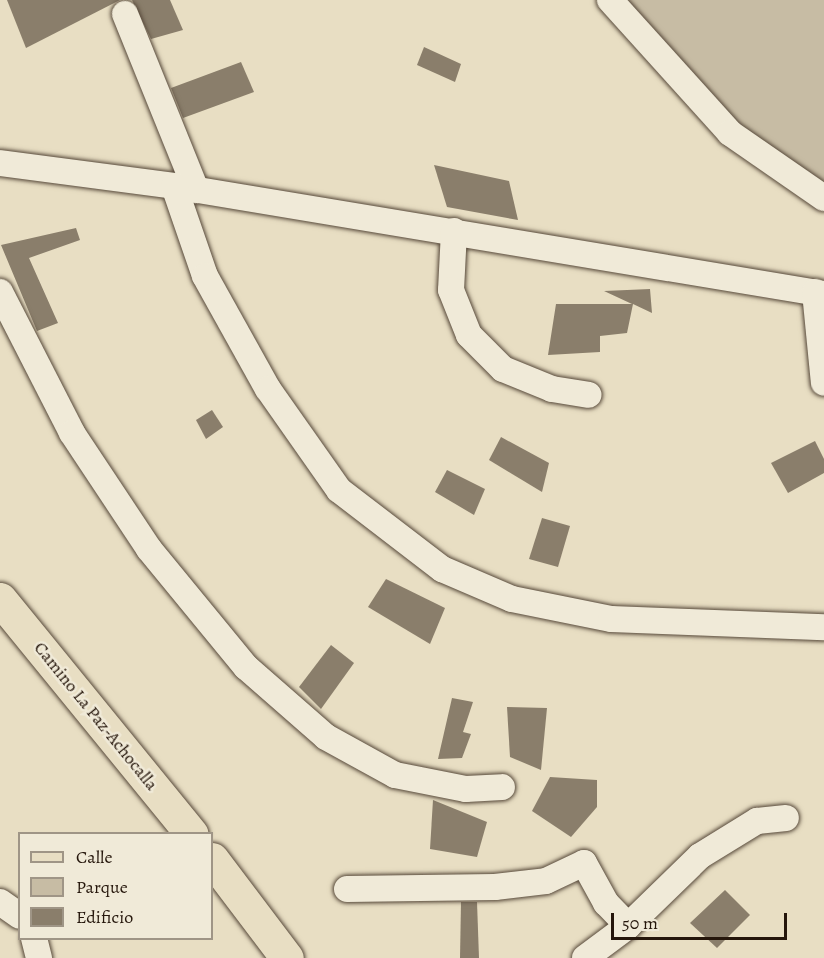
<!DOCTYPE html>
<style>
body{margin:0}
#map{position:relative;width:824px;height:958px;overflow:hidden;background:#e8dec3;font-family:Alegreya,serif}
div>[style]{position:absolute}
.green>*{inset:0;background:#c7bca4}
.building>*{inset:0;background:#8a7e6b}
.roads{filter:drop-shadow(0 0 2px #564839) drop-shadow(0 0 2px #564839)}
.street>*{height:26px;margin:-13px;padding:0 13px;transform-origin:13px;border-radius:13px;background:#f0ead8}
.primary>*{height:33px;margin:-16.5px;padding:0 16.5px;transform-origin:16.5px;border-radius:16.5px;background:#e8dec3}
span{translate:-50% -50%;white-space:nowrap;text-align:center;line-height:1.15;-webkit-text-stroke:5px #f0ead8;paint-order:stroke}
.street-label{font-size:18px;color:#25160b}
.legend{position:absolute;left:18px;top:832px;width:195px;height:108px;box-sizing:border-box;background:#f0ead8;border:2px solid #9f9586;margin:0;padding:8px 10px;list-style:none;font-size:18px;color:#25160b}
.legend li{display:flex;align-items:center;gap:12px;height:30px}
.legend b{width:30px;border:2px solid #9f9586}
.scale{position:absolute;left:611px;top:913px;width:176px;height:27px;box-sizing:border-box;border:3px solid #25160b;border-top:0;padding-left:8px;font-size:18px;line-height:21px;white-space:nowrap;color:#25160b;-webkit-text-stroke:4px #f0ead8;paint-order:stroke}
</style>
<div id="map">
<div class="green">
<i style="clip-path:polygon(610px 0,824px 0,824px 198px,730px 133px)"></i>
</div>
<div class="building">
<i style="clip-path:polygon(7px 0,120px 0,26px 48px)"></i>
<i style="clip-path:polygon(170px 0,183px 30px,151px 39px,132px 0)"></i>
<i style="clip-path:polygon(424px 47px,461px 64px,455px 82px,417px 65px)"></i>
<i style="clip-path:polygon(241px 62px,254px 92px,183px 118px,171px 88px)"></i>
<i style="clip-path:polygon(434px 165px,509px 181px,518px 220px,447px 207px)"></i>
<i style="clip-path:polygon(76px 228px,80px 240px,29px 258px,58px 323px,37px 331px,1px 245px)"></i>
<i style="clip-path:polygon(650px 289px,652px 313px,633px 304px,627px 333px,600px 336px,600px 352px,548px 355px,556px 304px,632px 304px,604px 291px)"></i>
<i style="clip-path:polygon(212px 410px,223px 427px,206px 439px,196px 420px)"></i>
<i style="clip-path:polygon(501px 437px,549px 463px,542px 492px,489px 460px)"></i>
<i style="clip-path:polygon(815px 441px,824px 459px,824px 473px,788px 493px,771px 463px)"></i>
<i style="clip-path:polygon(447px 470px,485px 489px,474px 515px,435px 492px)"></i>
<i style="clip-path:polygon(542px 518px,570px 526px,558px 567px,529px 559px)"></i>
<i style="clip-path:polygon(386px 579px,445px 608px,430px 644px,368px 607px)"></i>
<i style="clip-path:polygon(331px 645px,354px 663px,321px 709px,299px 687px)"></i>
<i style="clip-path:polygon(452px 698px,473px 702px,463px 732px,471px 734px,462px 758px,438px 759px)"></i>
<i style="clip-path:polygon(507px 707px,547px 708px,541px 770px,510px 757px)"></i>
<i style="clip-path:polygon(550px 777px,597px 780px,597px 807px,571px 837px,532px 811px)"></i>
<i style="clip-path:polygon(433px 800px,487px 822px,477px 857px,430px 849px)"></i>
<i style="clip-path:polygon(725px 890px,750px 915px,717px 948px,690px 923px)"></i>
<i style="clip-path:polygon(461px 902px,477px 902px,479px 958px,460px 958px)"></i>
</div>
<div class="roads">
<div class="street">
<i style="left:610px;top:0;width:179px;rotate:47.9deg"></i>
<i style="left:730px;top:133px;width:114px;rotate:34.7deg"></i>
<i style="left:125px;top:14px;width:190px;rotate:68deg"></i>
<i style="left:0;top:163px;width:176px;rotate:7.5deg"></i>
<i style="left:174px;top:186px;width:659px;rotate:9.43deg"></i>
<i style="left:174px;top:186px;width:95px;rotate:71deg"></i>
<i style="left:205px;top:276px;width:129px;rotate:60.9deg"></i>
<i style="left:268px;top:389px;width:123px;rotate:54.9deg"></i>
<i style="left:339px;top:490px;width:130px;rotate:37.5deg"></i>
<i style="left:442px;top:569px;width:76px;rotate:23.2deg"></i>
<i style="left:512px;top:599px;width:101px;rotate:11.4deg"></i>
<i style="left:611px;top:619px;width:213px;rotate:2.2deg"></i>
<i style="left:454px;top:231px;width:59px;rotate:92.9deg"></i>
<i style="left:451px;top:290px;width:48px;rotate:68.2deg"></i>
<i style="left:469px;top:335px;width:48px;rotate:45deg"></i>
<i style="left:503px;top:369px;width:53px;rotate:22.2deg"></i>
<i style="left:552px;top:389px;width:37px;rotate:9deg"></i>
<i style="left:0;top:292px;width:158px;rotate:62.9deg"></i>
<i style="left:72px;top:433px;width:139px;rotate:56.4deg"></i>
<i style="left:149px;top:549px;width:153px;rotate:50.6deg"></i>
<i style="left:246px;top:667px;width:106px;rotate:41.2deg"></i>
<i style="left:326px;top:737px;width:79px;rotate:28.8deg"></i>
<i style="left:395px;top:775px;width:72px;rotate:11.2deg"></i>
<i style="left:466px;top:789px;width:36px;rotate:-3deg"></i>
<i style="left:815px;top:292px;width:91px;rotate:84.4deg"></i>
<i style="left:347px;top:889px;width:148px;rotate:-0.8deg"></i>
<i style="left:495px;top:887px;width:51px;rotate:-6.7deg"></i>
<i style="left:546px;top:881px;width:42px;rotate:-25.3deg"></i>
<i style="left:584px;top:863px;width:46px;rotate:61.2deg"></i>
<i style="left:606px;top:903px;width:32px;rotate:46deg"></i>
<i style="left:0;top:902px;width:24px;rotate:35deg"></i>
<i style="left:34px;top:938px;width:21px;rotate:76deg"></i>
<i style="left:585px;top:958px;width:54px;rotate:-36.7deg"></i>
<i style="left:628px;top:926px;width:100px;rotate:-44.2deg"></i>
<i style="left:700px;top:856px;width:67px;rotate:-31.6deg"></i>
<i style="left:757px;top:821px;width:29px;rotate:-6deg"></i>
</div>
<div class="primary">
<i style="left:0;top:599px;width:303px;rotate:50.8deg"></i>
<i style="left:212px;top:859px;width:124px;rotate:52.9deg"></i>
</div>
</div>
<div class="street-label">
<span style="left:96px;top:716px;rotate:51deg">Camino La Paz-Achocalla</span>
</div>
<ul class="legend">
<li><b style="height:8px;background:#e8dec3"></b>Calle</li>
<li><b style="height:16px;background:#c7bca4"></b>Parque</li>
<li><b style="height:16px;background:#8a7e6b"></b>Edificio</li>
</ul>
<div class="scale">50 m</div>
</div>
